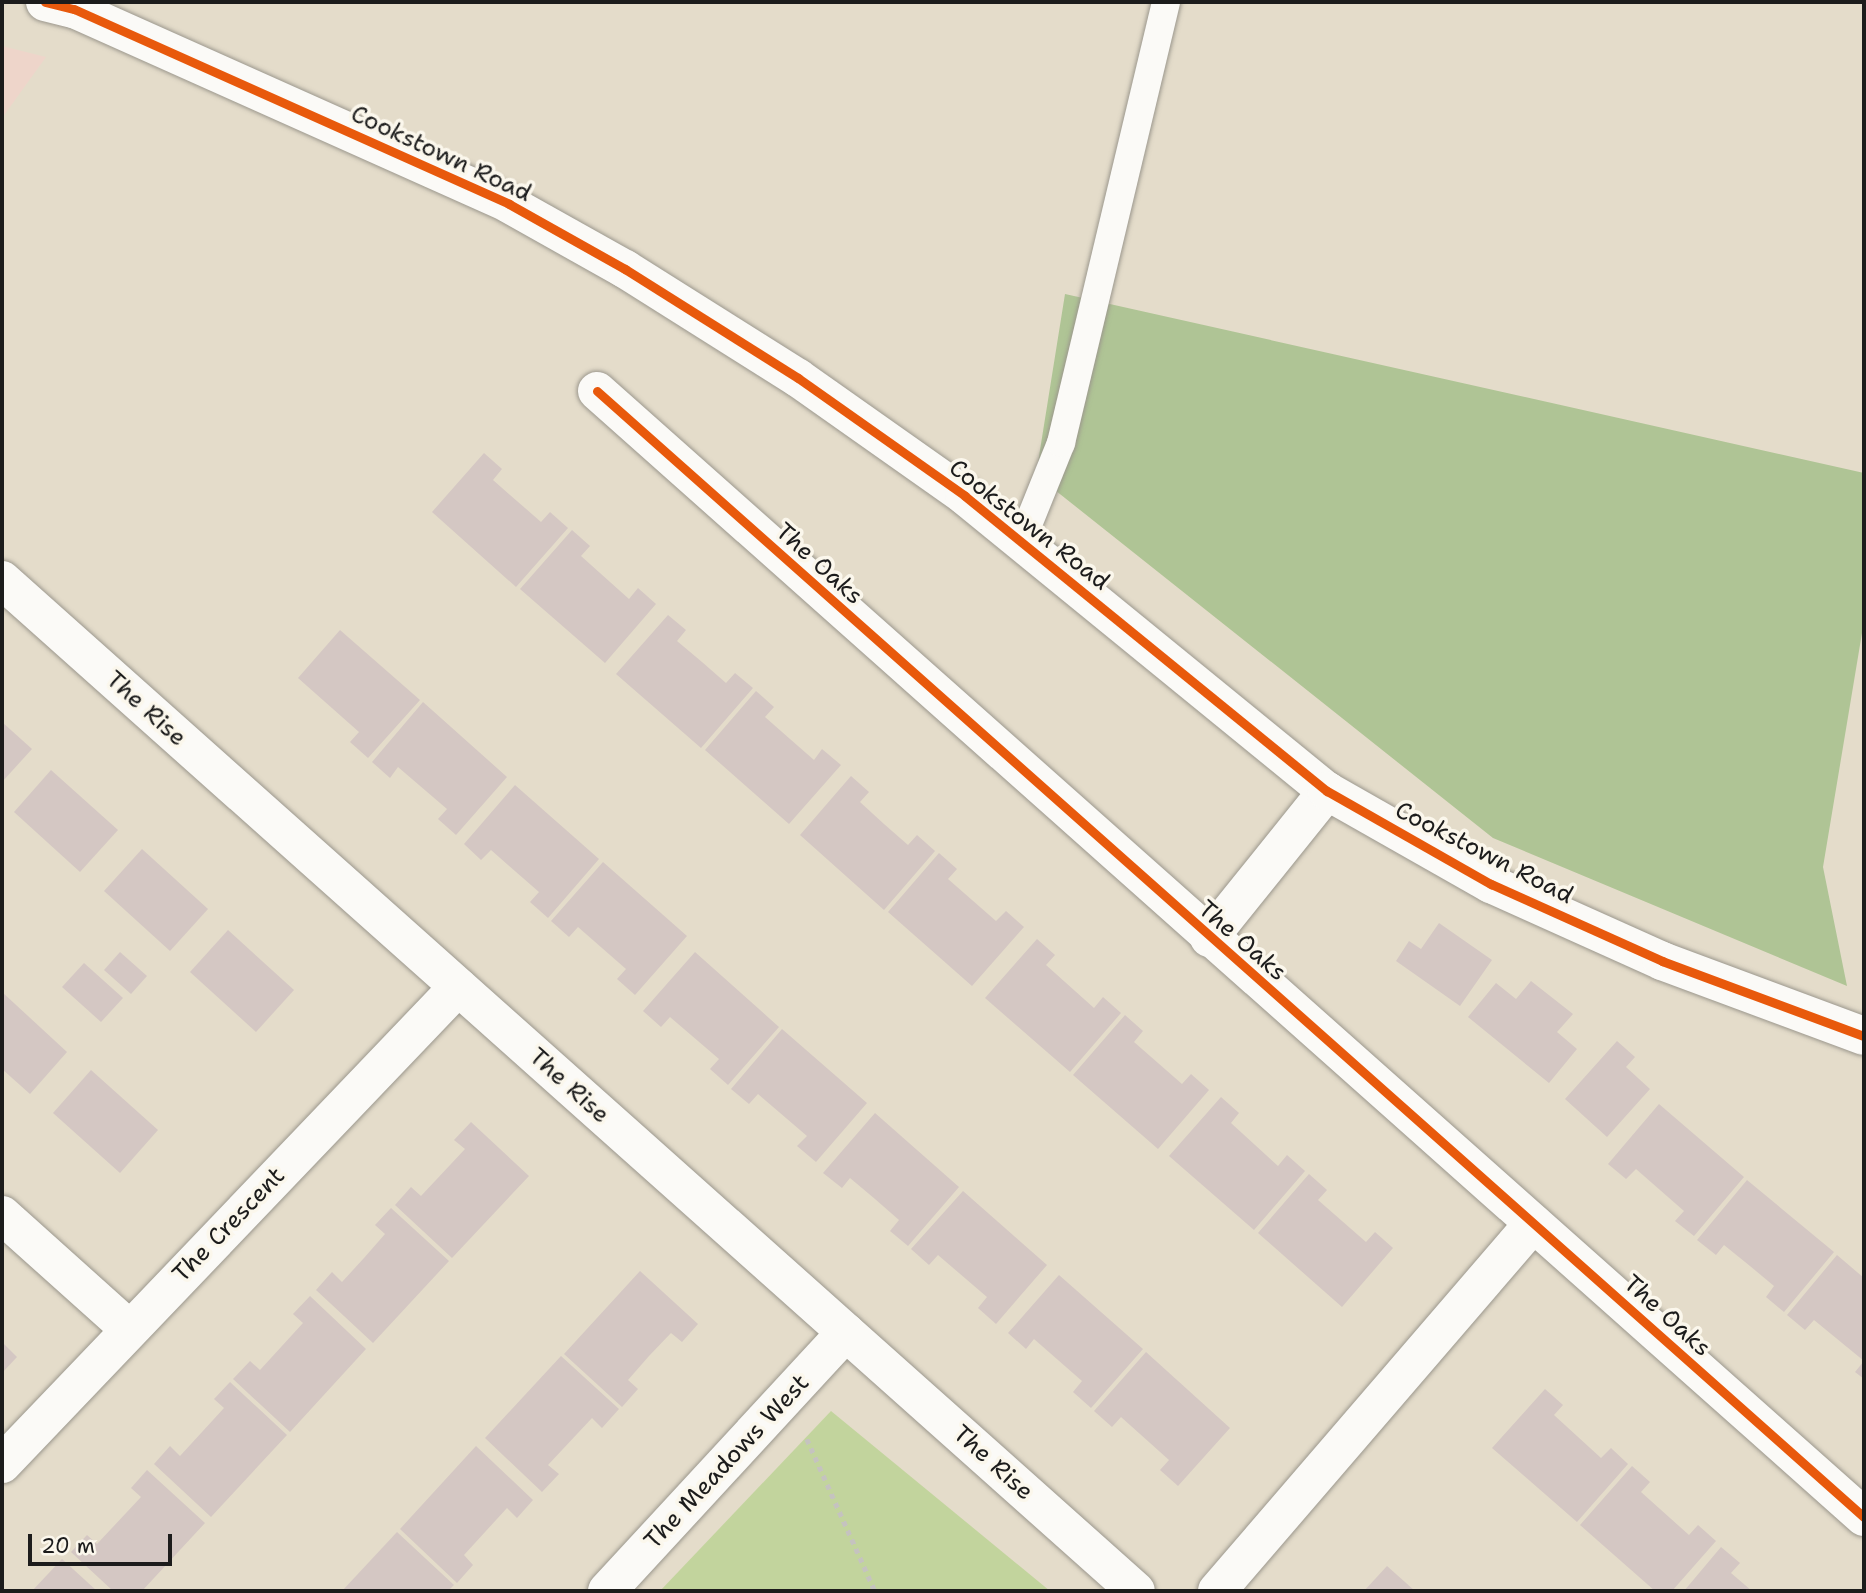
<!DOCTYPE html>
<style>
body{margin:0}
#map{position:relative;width:1866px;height:1593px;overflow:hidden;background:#e4dcca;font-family:"Shantell Sans",sans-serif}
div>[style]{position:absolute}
.built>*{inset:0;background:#eed5ca}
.green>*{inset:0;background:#c2d49d}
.forest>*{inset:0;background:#afc495}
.building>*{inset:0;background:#d4c7c3}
.path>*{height:4.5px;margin-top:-2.25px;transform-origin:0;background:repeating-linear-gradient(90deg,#c5c3bf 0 5px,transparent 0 10px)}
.roads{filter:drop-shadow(0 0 2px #9b978d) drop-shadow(0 0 2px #9b978d)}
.lane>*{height:28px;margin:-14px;padding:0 14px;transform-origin:14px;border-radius:14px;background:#fbfaf7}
.street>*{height:38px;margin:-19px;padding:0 19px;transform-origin:19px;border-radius:19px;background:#fbfaf7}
.secondary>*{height:38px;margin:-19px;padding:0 19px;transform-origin:19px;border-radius:19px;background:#fbfaf7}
.cycleway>*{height:9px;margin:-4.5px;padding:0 4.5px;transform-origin:4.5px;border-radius:4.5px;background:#e8590c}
span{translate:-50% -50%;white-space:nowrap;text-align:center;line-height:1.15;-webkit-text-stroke:7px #fbf7ec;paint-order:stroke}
.street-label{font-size:24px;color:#1c1c1c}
.frame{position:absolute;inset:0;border:4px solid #1c1c1c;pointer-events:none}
.scale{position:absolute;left:28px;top:1534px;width:144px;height:32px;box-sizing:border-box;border:4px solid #1c1c1c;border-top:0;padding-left:9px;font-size:21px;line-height:24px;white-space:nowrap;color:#1c1c1c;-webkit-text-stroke:5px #fbf7ec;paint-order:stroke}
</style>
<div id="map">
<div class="built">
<i style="clip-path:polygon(2px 46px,46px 57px,2px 118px)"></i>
</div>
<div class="green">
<i style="clip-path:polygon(831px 1411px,1050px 1591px,660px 1591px)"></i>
</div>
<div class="forest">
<i style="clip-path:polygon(1065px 294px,1864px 473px,1864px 621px,1823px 867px,1847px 986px,1493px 838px,1036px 475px)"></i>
</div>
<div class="building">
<i style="clip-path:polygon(484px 453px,502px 469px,493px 480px,541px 522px,550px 512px,568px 528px,516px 587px,432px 512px)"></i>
<i style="clip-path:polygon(572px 530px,590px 546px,581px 556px,629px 599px,638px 588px,656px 604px,605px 663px,520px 589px)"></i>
<i style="clip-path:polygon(668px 615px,686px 630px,677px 641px,702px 662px,726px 683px,735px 673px,753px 688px,701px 748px,616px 674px)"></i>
<i style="clip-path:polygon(340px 630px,420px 700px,368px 758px,350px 742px,359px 732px,298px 678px)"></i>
<i style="clip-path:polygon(756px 691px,774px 707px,765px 717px,790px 739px,814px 760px,822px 749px,841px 765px,789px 824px,705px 750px)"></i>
<i style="clip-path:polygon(423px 702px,507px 777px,456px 835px,438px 819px,447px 809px,398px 767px,390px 778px,372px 762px)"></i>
<i style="clip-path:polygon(2px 722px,32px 749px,2px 782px)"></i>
<i style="clip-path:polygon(51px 770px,118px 830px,80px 872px,14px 812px)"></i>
<i style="clip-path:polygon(851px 776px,869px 792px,860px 802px,884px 824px,908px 845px,917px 835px,935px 851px,884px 910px,800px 835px)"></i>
<i style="clip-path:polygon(515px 785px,599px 859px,548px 918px,530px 902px,539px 892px,491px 850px,481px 860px,464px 844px)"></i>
<i style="clip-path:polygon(142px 849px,208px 909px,170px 951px,104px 891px)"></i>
<i style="clip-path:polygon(939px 853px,957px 869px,948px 879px,996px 921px,1006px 911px,1024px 927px,972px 986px,888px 912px)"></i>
<i style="clip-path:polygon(603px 862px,687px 936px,635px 995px,617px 979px,626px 969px,578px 927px,569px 937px,551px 921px)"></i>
<i style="clip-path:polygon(1439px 923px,1492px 960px,1460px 1006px,1396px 961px,1409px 941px,1421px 949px)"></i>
<i style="clip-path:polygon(228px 930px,294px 990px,256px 1032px,190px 972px)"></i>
<i style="clip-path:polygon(1037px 939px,1055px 955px,1046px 965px,1094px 1008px,1103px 997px,1121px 1013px,1070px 1072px,985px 998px)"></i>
<i style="clip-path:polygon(120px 952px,147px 976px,131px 994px,104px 970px)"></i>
<i style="clip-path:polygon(695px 952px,779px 1027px,728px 1085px,710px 1069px,719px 1059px,670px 1017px,661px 1027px,643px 1011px)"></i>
<i style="clip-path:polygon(84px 963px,123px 998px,101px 1022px,62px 987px)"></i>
<i style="clip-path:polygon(1531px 981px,1573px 1014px,1557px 1032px,1577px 1049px,1549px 1083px,1468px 1017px,1496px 983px,1516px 999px)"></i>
<i style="clip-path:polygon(2px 992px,67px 1052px,30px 1094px,2px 1069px)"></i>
<i style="clip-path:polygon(1125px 1015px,1143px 1031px,1134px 1042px,1182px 1084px,1191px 1074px,1209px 1090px,1158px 1149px,1073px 1075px)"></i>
<i style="clip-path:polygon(782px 1029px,867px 1103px,816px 1162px,797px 1146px,807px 1136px,758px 1094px,749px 1104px,731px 1089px)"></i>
<i style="clip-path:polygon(1617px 1041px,1635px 1057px,1626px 1067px,1650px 1089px,1607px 1137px,1565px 1099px)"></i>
<i style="clip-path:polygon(91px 1070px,158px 1130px,120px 1173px,53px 1113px)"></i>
<i style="clip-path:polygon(1221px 1097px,1239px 1113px,1231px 1123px,1278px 1166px,1287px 1155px,1305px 1171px,1254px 1230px,1169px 1156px)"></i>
<i style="clip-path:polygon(1659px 1104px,1744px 1177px,1694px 1236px,1675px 1221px,1684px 1211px,1636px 1169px,1626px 1179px,1608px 1164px)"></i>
<i style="clip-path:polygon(875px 1113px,959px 1187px,908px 1246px,890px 1231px,899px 1220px,875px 1199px,850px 1178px,842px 1188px,823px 1173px)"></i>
<i style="clip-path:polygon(471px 1122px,529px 1176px,452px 1258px,395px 1205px,411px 1187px,421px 1196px,465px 1149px,454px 1140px)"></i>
<i style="clip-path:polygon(1309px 1174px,1327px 1190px,1318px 1200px,1366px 1242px,1375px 1232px,1393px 1248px,1342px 1307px,1258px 1233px)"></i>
<i style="clip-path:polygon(1747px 1180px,1834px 1252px,1784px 1312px,1766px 1297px,1774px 1286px,1750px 1266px,1724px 1245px,1716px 1255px,1697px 1240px)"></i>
<i style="clip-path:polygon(963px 1191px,1047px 1265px,996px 1324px,978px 1308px,987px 1297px,938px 1255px,929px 1265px,911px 1249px)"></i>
<i style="clip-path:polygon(391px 1208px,449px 1261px,373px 1343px,316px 1290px,332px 1272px,342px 1282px,364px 1258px,385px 1234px,375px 1225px)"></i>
<i style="clip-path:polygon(1837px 1255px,1864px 1278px,1864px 1379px,1855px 1372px,1864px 1361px,1814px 1320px,1805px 1330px,1787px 1315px)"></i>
<i style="clip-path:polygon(640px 1271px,698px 1324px,682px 1342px,671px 1333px,649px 1356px,628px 1380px,638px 1389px,622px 1407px,564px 1354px)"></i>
<i style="clip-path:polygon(1059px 1275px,1143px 1349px,1091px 1408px,1073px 1392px,1082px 1381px,1034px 1339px,1026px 1349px,1008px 1333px)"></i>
<i style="clip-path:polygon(310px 1296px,366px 1349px,290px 1432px,233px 1379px,250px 1361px,260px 1370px,303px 1323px,293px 1314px)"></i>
<i style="clip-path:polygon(2px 1342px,17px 1357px,2px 1373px)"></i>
<i style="clip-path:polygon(1146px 1352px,1230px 1428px,1178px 1486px,1160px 1470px,1169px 1460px,1121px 1417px,1112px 1427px,1094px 1411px)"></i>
<i style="clip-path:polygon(561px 1356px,619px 1409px,602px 1428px,592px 1418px,548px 1465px,559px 1474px,542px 1492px,485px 1438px)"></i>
<i style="clip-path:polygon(230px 1382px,287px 1435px,211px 1517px,154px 1464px,170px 1446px,180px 1456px,224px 1408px,214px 1399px)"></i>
<i style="clip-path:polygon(1545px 1389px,1563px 1405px,1554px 1415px,1601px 1458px,1611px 1448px,1628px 1464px,1577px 1522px,1492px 1448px)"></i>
<i style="clip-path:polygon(476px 1446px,533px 1500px,517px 1518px,507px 1508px,464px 1555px,473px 1565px,457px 1583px,400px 1529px)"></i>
<i style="clip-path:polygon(1632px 1466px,1650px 1482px,1641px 1492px,1689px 1535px,1698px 1525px,1716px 1541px,1672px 1591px,1655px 1591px,1580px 1525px)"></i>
<i style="clip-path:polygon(147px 1470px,205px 1523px,142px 1591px,113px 1591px,71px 1552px,87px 1535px,97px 1544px,141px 1497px,131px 1488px)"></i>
<i style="clip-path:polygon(397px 1532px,454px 1585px,448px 1591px,342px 1591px)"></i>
<i style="clip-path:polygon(1721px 1547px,1740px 1563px,1731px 1573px,1752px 1591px,1684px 1591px)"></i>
<i style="clip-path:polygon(62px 1559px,97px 1591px,32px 1591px)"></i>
<i style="clip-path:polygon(1387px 1566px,1415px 1591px,1364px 1591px)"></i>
</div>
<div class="path">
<i style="left:807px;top:1439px;width:167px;rotate:65.9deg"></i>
</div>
<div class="roads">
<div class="lane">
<i style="left:1021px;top:542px;width:107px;rotate:-68deg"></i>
<i style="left:1061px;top:443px;width:453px;rotate:-76.6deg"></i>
</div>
<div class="street">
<i style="left:597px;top:391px;width:1695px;rotate:41.63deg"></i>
<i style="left:2px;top:580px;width:1519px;rotate:41.72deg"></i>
<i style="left:1209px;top:938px;width:189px;rotate:-51.2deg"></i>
<i style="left:2px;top:1215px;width:171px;rotate:41.9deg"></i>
<i style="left:2px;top:1464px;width:660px;rotate:-46.29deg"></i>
<i style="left:607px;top:1591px;width:352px;rotate:-47.3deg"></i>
<i style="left:1217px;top:1591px;width:485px;rotate:-49.3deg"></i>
</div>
<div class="secondary">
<i style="left:45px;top:2px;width:30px;rotate:14deg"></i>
<i style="left:74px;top:9px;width:477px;rotate:24.1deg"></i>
<i style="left:509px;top:204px;width:133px;rotate:29.3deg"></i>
<i style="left:625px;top:269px;width:204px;rotate:32.2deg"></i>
<i style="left:798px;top:378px;width:204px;rotate:35.2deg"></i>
<i style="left:965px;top:496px;width:467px;rotate:39.2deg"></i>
<i style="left:1327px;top:791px;width:189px;rotate:29.6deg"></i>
<i style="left:1491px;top:884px;width:188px;rotate:24.2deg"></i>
<i style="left:1662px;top:961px;width:215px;rotate:20.4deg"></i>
</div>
</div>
<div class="cycleway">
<i style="left:45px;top:2px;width:30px;rotate:14deg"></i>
<i style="left:74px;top:9px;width:477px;rotate:24.1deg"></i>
<i style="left:509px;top:204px;width:133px;rotate:29.3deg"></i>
<i style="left:625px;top:269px;width:204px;rotate:32.2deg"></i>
<i style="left:798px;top:378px;width:204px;rotate:35.2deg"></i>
<i style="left:965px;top:496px;width:467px;rotate:39.2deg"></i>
<i style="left:1327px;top:791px;width:189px;rotate:29.6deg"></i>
<i style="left:1491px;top:884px;width:188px;rotate:24.2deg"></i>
<i style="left:1662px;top:961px;width:215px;rotate:20.4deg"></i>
<i style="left:597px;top:391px;width:1695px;rotate:41.63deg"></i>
</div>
<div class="street-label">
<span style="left:441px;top:154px;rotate:25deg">Cookstown Road</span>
<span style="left:1029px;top:525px;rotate:38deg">Cookstown Road</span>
<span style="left:819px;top:564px;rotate:42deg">The Oaks</span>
<span style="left:146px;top:709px;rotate:42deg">The Rise</span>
<span style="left:1484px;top:853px;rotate:27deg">Cookstown Road</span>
<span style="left:1242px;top:941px;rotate:41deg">The Oaks</span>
<span style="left:569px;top:1086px;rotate:42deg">The Rise</span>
<span style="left:229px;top:1225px;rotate:-46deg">The Crescent</span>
<span style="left:1667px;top:1316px;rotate:42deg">The Oaks</span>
<span style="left:727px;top:1462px;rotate:-47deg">The Meadows West</span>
<span style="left:993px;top:1463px;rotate:42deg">The Rise</span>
</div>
<div class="frame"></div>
<div class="scale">20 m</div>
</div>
